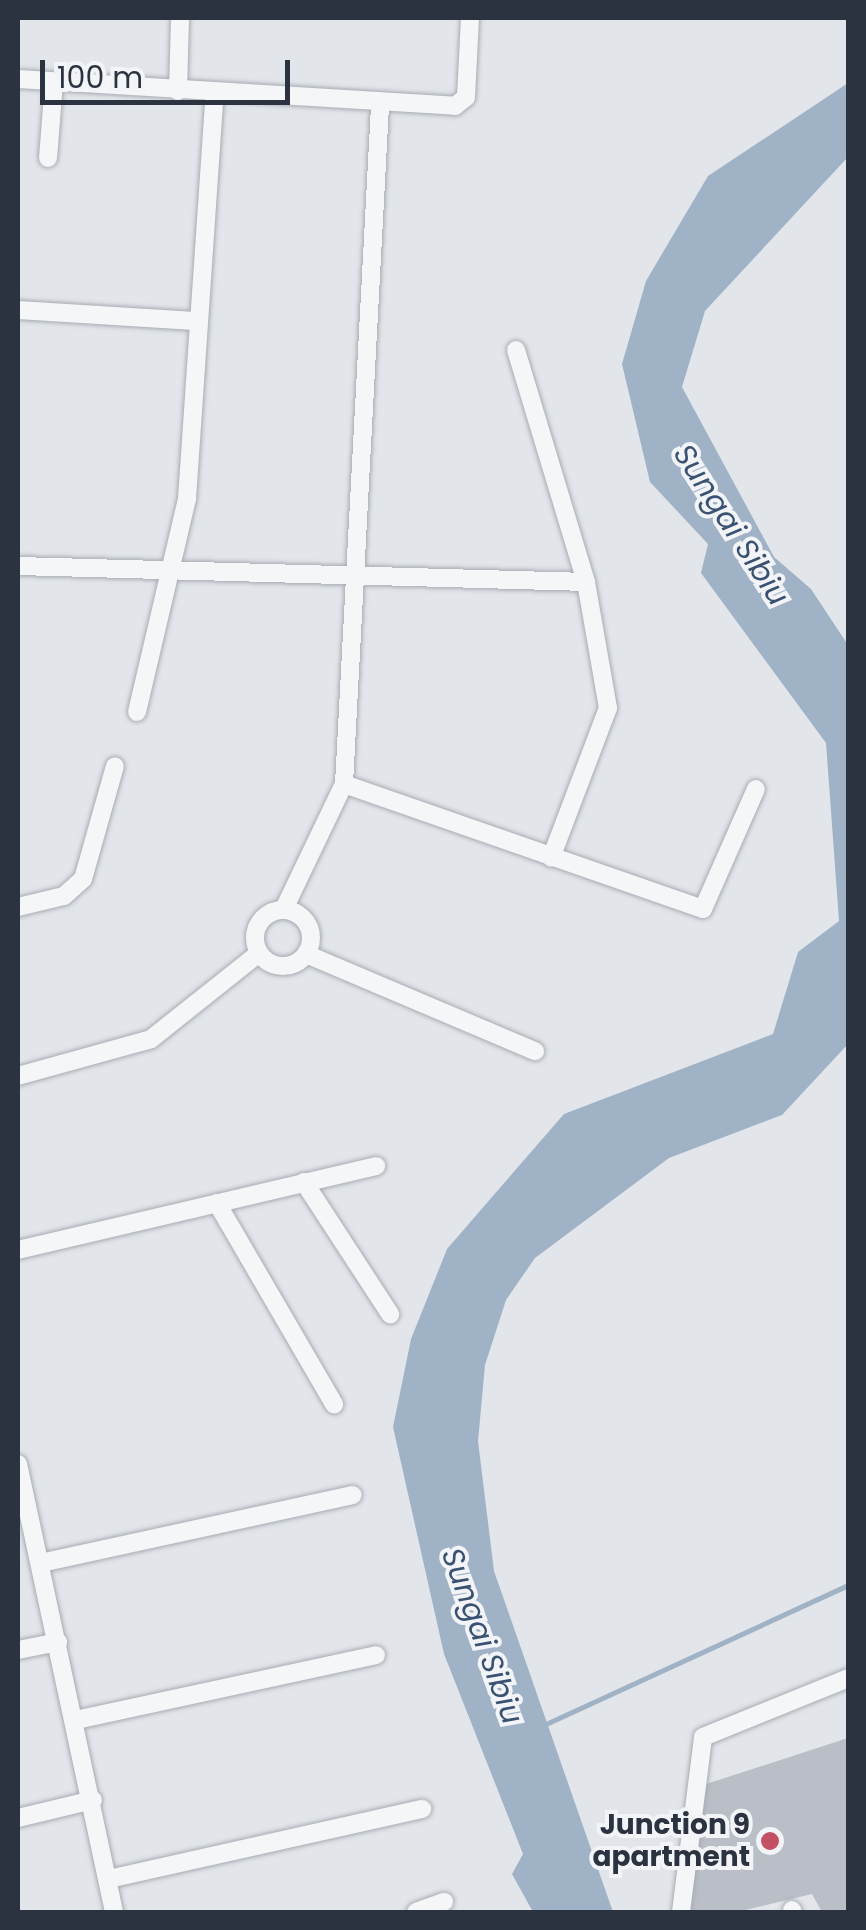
<!DOCTYPE html>
<style>
body{margin:0}
#map{position:relative;width:866px;height:1930px;overflow:hidden;background:#e2e5e9;font-family:Poppins,sans-serif}
div>[style]{position:absolute}
.water>*{inset:0;background:#a0b3c6}
.stream>*{height:5px;margin:-2.5px;padding:0 2.5px;transform-origin:2.5px;border-radius:2.5px;background:#a0b3c6}
.building>*{inset:0;background:#babec6}
.roads{filter:drop-shadow(0 0 2px #a7acb3) drop-shadow(0 0 2px #a7acb3)}
.street>*{height:18px;margin:-9px;padding:0 9px;transform-origin:9px;border-radius:9px;background:#f4f6f8}
.street>.ring{margin:-9px;padding:0;box-sizing:content-box;background:none;border:18px solid #f4f6f8;border-radius:50%}
.dots>*{width:28px;height:28px;translate:-50% -50%;box-sizing:border-box;border:5px solid #f2f4f7;border-radius:50%}
span{translate:-50% -50%;white-space:nowrap;text-align:center;line-height:1.15;-webkit-text-stroke:8px #f2f4f7;paint-order:stroke}
.poi-label{font-size:28px;color:#2b3340;font-weight:700}
.right{translate:-100% -50%;text-align:right}
.water-label{font-size:30px;color:#395271;font-style:italic}
.frame{position:absolute;inset:0;border:20px solid #2b3340;pointer-events:none}
.scale{position:absolute;left:40px;top:60px;width:250px;height:45px;box-sizing:border-box;border:5px solid #2b3340;border-top:0;padding-left:12px;font-size:30px;line-height:35px;white-space:nowrap;color:#2b3340;-webkit-text-stroke:8px #f2f4f7;paint-order:stroke}
</style>
<div id="map">
<div class="water">
<i style="clip-path:polygon(848px 83px,848px 157px,705px 311px,682px 387px,774px 557px,811px 589px,848px 645px,848px 1044px,782px 1115px,669px 1158px,535px 1258px,506px 1300px,485px 1365px,478px 1441px,494px 1571px,613px 1912px,533px 1912px,512px 1874px,523px 1854px,444px 1654px,393px 1427px,411px 1339px,447px 1249px,564px 1114px,773px 1034px,798px 952px,839px 921px,826px 743px,701px 573px,708px 544px,650px 482px,622px 364px,646px 281px,708px 176px)"></i>
</div>
<div class="stream">
<i style="left:548px;top:1723px;width:330px;rotate:-24.7deg"></i>
</div>
<div class="building">
<i style="clip-path:polygon(848px 1738px,848px 1912px,822px 1912px,812px 1894px,737px 1912px,684px 1912px,697px 1787px)"></i>
</div>
<div class="roads">
<div class="street">
<i style="left:18px;top:79px;width:438px;rotate:3.5deg"></i>
<i style="left:455px;top:106px;width:14px;rotate:-39deg"></i>
<i style="left:466px;top:97px;width:79px;rotate:-87.1deg"></i>
<i style="left:178px;top:91px;width:73px;rotate:-88.4deg"></i>
<i style="left:48px;top:158px;width:76px;rotate:-85.5deg"></i>
<i style="left:19px;top:310px;width:175px;rotate:3.6deg"></i>
<i style="left:516px;top:350px;width:242px;rotate:73.2deg"></i>
<i style="left:586px;top:582px;width:128px;rotate:80.1deg"></i>
<i style="left:608px;top:708px;width:160px;rotate:110.8deg"></i>
<i style="left:18px;top:566px;width:568px;rotate:1.61deg"></i>
<i style="left:137px;top:712px;width:219px;rotate:-76.8deg"></i>
<i style="left:187px;top:499px;width:402px;rotate:-86.1deg"></i>
<i style="left:344px;top:784px;width:380px;rotate:19.2deg"></i>
<i style="left:703px;top:909px;width:131px;rotate:-66.2deg"></i>
<i style="left:18px;top:907px;width:47px;rotate:-13.4deg"></i>
<i style="left:64px;top:896px;width:25px;rotate:-42deg"></i>
<i style="left:83px;top:879px;width:117px;rotate:-74.2deg"></i>
<i style="left:284px;top:909px;width:139px;rotate:-64.4deg"></i>
<i style="left:344px;top:784px;width:679px;rotate:-86.96deg"></i>
<i class="ring" style="left:255px;top:910px;width:38px;height:38px"></i>
<i style="left:306px;top:954px;width:249px;rotate:23deg"></i>
<i style="left:18px;top:1076px;width:138px;rotate:-15.5deg"></i>
<i style="left:151px;top:1039px;width:138px;rotate:-38.5deg"></i>
<i style="left:304px;top:1182px;width:158px;rotate:56.9deg"></i>
<i style="left:217px;top:1203px;width:233px;rotate:59.8deg"></i>
<i style="left:18px;top:1250px;width:368px;rotate:-13.2deg"></i>
<i style="left:18px;top:1464px;width:458px;rotate:77.9deg"></i>
<i style="left:41px;top:1563px;width:319px;rotate:-12.3deg"></i>
<i style="left:18px;top:1650px;width:41px;rotate:-11.3deg"></i>
<i style="left:76px;top:1720px;width:307px;rotate:-12.2deg"></i>
<i style="left:18px;top:1818px;width:77px;rotate:-13.5deg"></i>
<i style="left:113px;top:1878px;width:317px;rotate:-12.6deg"></i>
<i style="left:792px;top:1910px;width:2px;rotate:63deg"></i>
<i style="left:416px;top:1912px;width:30px;rotate:-20deg"></i>
<i style="left:681px;top:1912px;width:176px;rotate:-82.8deg"></i>
<i style="left:703px;top:1737px;width:157px;rotate:-22.1deg"></i>
</div>
</div>
<div class="dots">
<i style="left:770px;top:1841px;background:#c45163"></i>
</div>
<div class="poi-label">
<span class="right" style="left:750px;top:1841px">Junction 9<br>apartment</span>
</div>
<div class="water-label">
<span style="left:731px;top:525px;rotate:57deg">Sungai Sibiu</span>
<span style="left:482px;top:1636px;rotate:70deg">Sungai Sibiu</span>
</div>
<div class="frame"></div>
<div class="scale">100 m</div>
</div>
